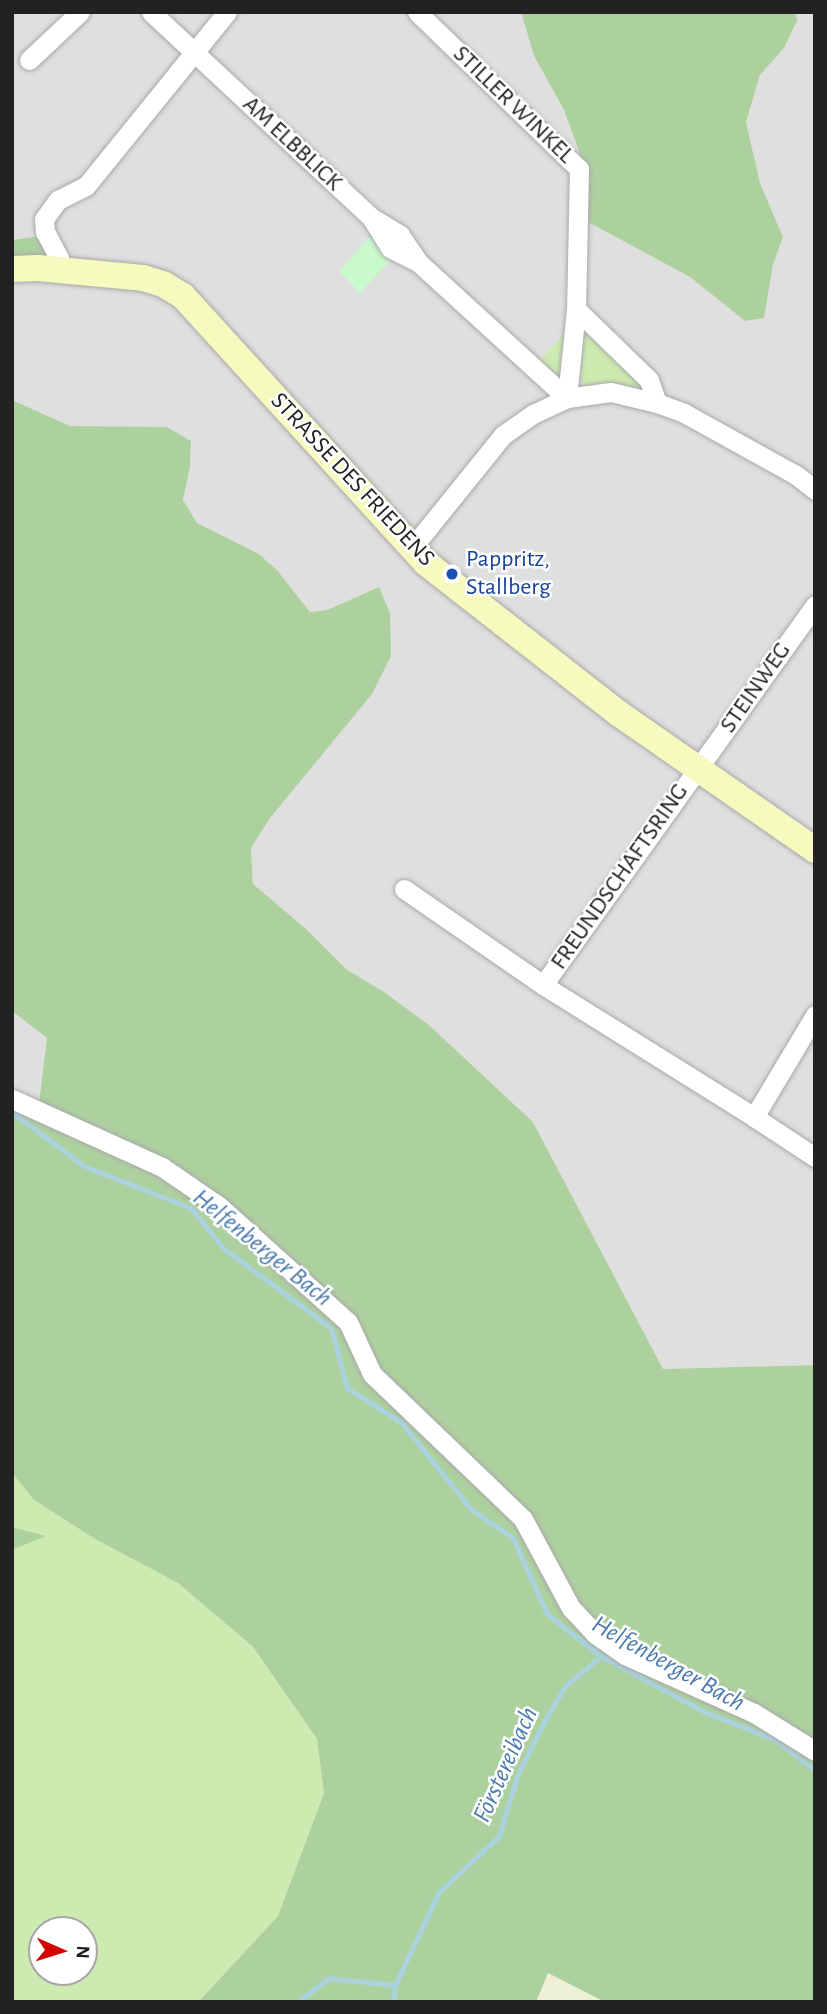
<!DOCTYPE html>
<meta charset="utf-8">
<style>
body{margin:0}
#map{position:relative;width:827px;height:2014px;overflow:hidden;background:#f2efe9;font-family:"Alegreya Sans",sans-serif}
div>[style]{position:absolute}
.residential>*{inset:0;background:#e0dfdf}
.farmland>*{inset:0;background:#eef0d5}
.grass>*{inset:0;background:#cdebb0}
.forest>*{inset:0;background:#add19e}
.park>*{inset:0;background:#c8facc}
.stream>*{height:5px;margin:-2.5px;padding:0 2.5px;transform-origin:2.5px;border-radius:2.5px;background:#aad3df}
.roads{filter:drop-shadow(0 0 2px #a9a9a9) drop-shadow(0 0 2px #a9a9a9)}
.street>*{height:19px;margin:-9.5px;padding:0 9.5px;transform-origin:9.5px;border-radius:9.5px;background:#fff}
.secondary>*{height:26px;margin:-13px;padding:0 13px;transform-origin:13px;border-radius:13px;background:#f7fabf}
.dots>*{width:19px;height:19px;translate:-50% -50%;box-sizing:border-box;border:4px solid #fff;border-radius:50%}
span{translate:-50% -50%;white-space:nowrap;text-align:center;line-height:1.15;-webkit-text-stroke:5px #fff;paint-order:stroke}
.street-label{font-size:24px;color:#222}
.transit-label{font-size:24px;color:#164399}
.left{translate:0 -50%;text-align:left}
.water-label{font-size:26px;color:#4a7aab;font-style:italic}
.frame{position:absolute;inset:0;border:14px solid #222;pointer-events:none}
.north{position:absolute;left:28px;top:1916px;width:70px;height:70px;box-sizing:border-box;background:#fff;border:2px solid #a7a7a7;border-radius:50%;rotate:93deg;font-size:19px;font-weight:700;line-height:28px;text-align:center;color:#222}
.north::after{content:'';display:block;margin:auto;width:24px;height:32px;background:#d40000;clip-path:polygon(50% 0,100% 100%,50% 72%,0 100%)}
</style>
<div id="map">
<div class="residential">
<i style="clip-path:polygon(12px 12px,521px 12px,534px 56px,564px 110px,584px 165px,588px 222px,690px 277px,745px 321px,764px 317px,773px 265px,783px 237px,760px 183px,746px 122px,760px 75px,784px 48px,797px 21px,796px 12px,815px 12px,815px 1365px,663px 1369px,533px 1122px,429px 1025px,384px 992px,346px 969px,306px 929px,253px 884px,251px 848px,270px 818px,379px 587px,327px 610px,310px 612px,277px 570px,259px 554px,197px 523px,183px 500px,190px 467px,191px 441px,167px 427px,70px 426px,12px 400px)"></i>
<i style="clip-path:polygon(12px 1011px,47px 1038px,38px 1111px,12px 1099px)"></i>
</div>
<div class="farmland">
<i style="clip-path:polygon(547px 1973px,605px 2002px,536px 2002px)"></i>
</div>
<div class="grass">
<i style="clip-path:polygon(580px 327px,632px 366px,645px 392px,588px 386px,582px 382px,576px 370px,581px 368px,584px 338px,580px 335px)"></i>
<i style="clip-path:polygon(570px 334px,564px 375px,553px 377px,537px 364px,563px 335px)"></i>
<i style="clip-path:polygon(evenodd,12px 1473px,34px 1500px,95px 1539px,178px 1583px,253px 1647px,317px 1739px,324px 1793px,278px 1916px,198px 2002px,12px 2002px,12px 1550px,45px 1536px,12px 1527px,12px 1473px,42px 1930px,84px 1930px,84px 1972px,42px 1972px,42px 1930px)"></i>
</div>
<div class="forest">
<i style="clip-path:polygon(521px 12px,796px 12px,797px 21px,784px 48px,760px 75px,746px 122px,760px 183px,783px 237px,773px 265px,764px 318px,745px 321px,690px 277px,588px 222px,584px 165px,564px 110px,534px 56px)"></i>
<i style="clip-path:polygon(42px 236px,50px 259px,12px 258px,12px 240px)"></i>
<i style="clip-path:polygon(12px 400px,70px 426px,167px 427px,191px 441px,190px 467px,183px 500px,197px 523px,259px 554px,277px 570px,310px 612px,327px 610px,379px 587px,390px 613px,391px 656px,372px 694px,270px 818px,251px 848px,253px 884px,306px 929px,346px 969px,384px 992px,429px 1025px,533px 1122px,663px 1369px,815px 1365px,815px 2002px,605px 2002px,548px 1973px,536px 2002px,198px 2002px,278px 1916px,324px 1793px,317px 1739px,253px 1647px,178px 1583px,95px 1539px,34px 1500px,12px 1473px,12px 1099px,38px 1111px,47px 1038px,12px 1011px)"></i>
<i style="clip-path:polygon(12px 1527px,46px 1536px,12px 1550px)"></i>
</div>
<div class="park">
<i style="clip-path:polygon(370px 237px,391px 259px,360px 293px,339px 271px)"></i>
</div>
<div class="stream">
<i style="left:12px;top:1112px;width:90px;rotate:36.9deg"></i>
<i style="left:84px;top:1166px;width:115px;rotate:21.4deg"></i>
<i style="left:191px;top:1208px;width:51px;rotate:51.3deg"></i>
<i style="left:223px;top:1248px;width:134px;rotate:36.5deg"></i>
<i style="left:331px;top:1328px;width:62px;rotate:75.1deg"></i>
<i style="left:347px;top:1388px;width:64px;rotate:32.2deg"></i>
<i style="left:401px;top:1422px;width:112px;rotate:51.2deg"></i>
<i style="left:471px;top:1509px;width:51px;rotate:34.6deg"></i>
<i style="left:513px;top:1538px;width:83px;rotate:65.9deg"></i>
<i style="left:547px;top:1614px;width:68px;rotate:37.9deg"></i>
<i style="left:601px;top:1656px;width:118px;rotate:28.3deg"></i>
<i style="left:705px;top:1712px;width:74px;rotate:21.4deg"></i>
<i style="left:774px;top:1739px;width:51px;rotate:37.1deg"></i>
<i style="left:298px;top:2002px;width:39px;rotate:-38deg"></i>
<i style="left:329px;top:1978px;width:66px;rotate:6.1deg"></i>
<i style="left:393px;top:2002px;width:17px;rotate:-83deg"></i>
<i style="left:395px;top:1985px;width:103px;rotate:-64.7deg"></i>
<i style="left:439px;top:1892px;width:82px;rotate:-43deg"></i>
<i style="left:499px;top:1836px;width:63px;rotate:-73.3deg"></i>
<i style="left:517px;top:1776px;width:65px;rotate:-63.4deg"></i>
<i style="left:546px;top:1718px;width:37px;rotate:-59deg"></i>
<i style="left:565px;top:1686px;width:47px;rotate:-39.8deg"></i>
</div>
<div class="roads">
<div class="street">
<i style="left:151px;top:12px;width:302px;rotate:43deg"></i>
<i style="left:372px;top:218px;width:33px;rotate:31deg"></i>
<i style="left:400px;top:235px;width:32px;rotate:56deg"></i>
<i style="left:418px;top:262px;width:202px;rotate:42.4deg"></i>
<i style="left:417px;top:12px;width:226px;rotate:44.1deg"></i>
<i style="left:579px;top:169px;width:140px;rotate:91.2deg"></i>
<i style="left:576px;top:309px;width:102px;rotate:44.2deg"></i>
<i style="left:649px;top:380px;width:24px;rotate:71deg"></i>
<i style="left:29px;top:60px;width:70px;rotate:-43.3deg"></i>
<i style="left:372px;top:219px;width:34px;rotate:58deg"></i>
<i style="left:390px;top:248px;width:30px;rotate:27deg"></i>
<i style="left:58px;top:269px;width:11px;rotate:-85deg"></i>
<i style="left:59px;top:258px;width:30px;rotate:-118deg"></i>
<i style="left:45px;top:232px;width:13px;rotate:-94deg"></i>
<i style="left:44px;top:219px;width:24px;rotate:-54deg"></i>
<i style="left:58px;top:200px;width:31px;rotate:-27deg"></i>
<i style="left:86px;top:186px;width:224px;rotate:-51deg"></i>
<i style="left:567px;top:398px;width:89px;rotate:-84.2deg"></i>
<i style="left:411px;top:549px;width:146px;rotate:-51.1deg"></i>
<i style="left:503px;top:435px;width:37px;rotate:-35deg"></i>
<i style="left:533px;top:414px;width:38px;rotate:-25deg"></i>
<i style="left:567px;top:398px;width:44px;rotate:-7.8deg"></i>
<i style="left:611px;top:392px;width:47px;rotate:13.4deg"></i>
<i style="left:657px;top:403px;width:29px;rotate:20deg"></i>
<i style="left:684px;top:413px;width:128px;rotate:29deg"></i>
<i style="left:796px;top:475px;width:24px;rotate:38deg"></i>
<i style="left:404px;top:889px;width:169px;rotate:34.6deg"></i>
<i style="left:543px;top:985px;width:249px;rotate:32deg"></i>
<i style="left:754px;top:1117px;width:119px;rotate:-59.1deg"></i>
<i style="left:543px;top:985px;width:467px;rotate:-54.4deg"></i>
<i style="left:12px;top:1099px;width:165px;rotate:24.4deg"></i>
<i style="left:162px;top:1167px;width:69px;rotate:34.4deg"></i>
<i style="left:219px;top:1206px;width:173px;rotate:42deg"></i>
<i style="left:348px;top:1322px;width:57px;rotate:65.2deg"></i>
<i style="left:372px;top:1374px;width:209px;rotate:43.8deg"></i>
<i style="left:523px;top:1519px;width:101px;rotate:61.7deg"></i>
<i style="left:571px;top:1608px;width:35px;rotate:47deg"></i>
<i style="left:595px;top:1634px;width:37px;rotate:35deg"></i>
<i style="left:625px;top:1655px;width:141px;rotate:24.2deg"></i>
<i style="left:754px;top:1713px;width:72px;rotate:31.9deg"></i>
<i style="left:754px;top:1117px;width:73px;rotate:33.3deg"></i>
</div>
<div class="secondary">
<i style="left:12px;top:269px;width:26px;rotate:-2deg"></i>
<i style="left:38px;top:268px;width:105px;rotate:5.4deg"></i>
<i style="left:143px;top:278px;width:21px;rotate:17deg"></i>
<i style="left:163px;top:284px;width:23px;rotate:31deg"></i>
<i style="left:183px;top:296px;width:361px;rotate:47.7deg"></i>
<i style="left:426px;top:563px;width:244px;rotate:38deg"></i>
<i style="left:618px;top:713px;width:240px;rotate:34.8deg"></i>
</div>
</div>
<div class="dots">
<i style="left:452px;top:574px;background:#1a4fb4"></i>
</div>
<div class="street-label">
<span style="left:513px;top:105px;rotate:44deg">STILLER WINKEL</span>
<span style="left:292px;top:144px;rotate:43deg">AM ELBBLICK</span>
<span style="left:352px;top:480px;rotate:47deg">STRASSE DES FRIEDENS</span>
<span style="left:756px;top:688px;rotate:-55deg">STEINWEG</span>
<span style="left:620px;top:877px;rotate:-55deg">FREUNDSCHAFTSRING</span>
</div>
<div class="transit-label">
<span class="left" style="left:466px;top:574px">Pappritz,<br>Stallberg</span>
</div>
<div class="water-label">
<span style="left:262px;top:1248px;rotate:39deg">Helfenberger Bach</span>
<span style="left:668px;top:1664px;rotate:29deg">Helfenberger Bach</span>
<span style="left:506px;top:1765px;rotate:-66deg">Förstereibach</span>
</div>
<div class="frame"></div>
<div class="north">N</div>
</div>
